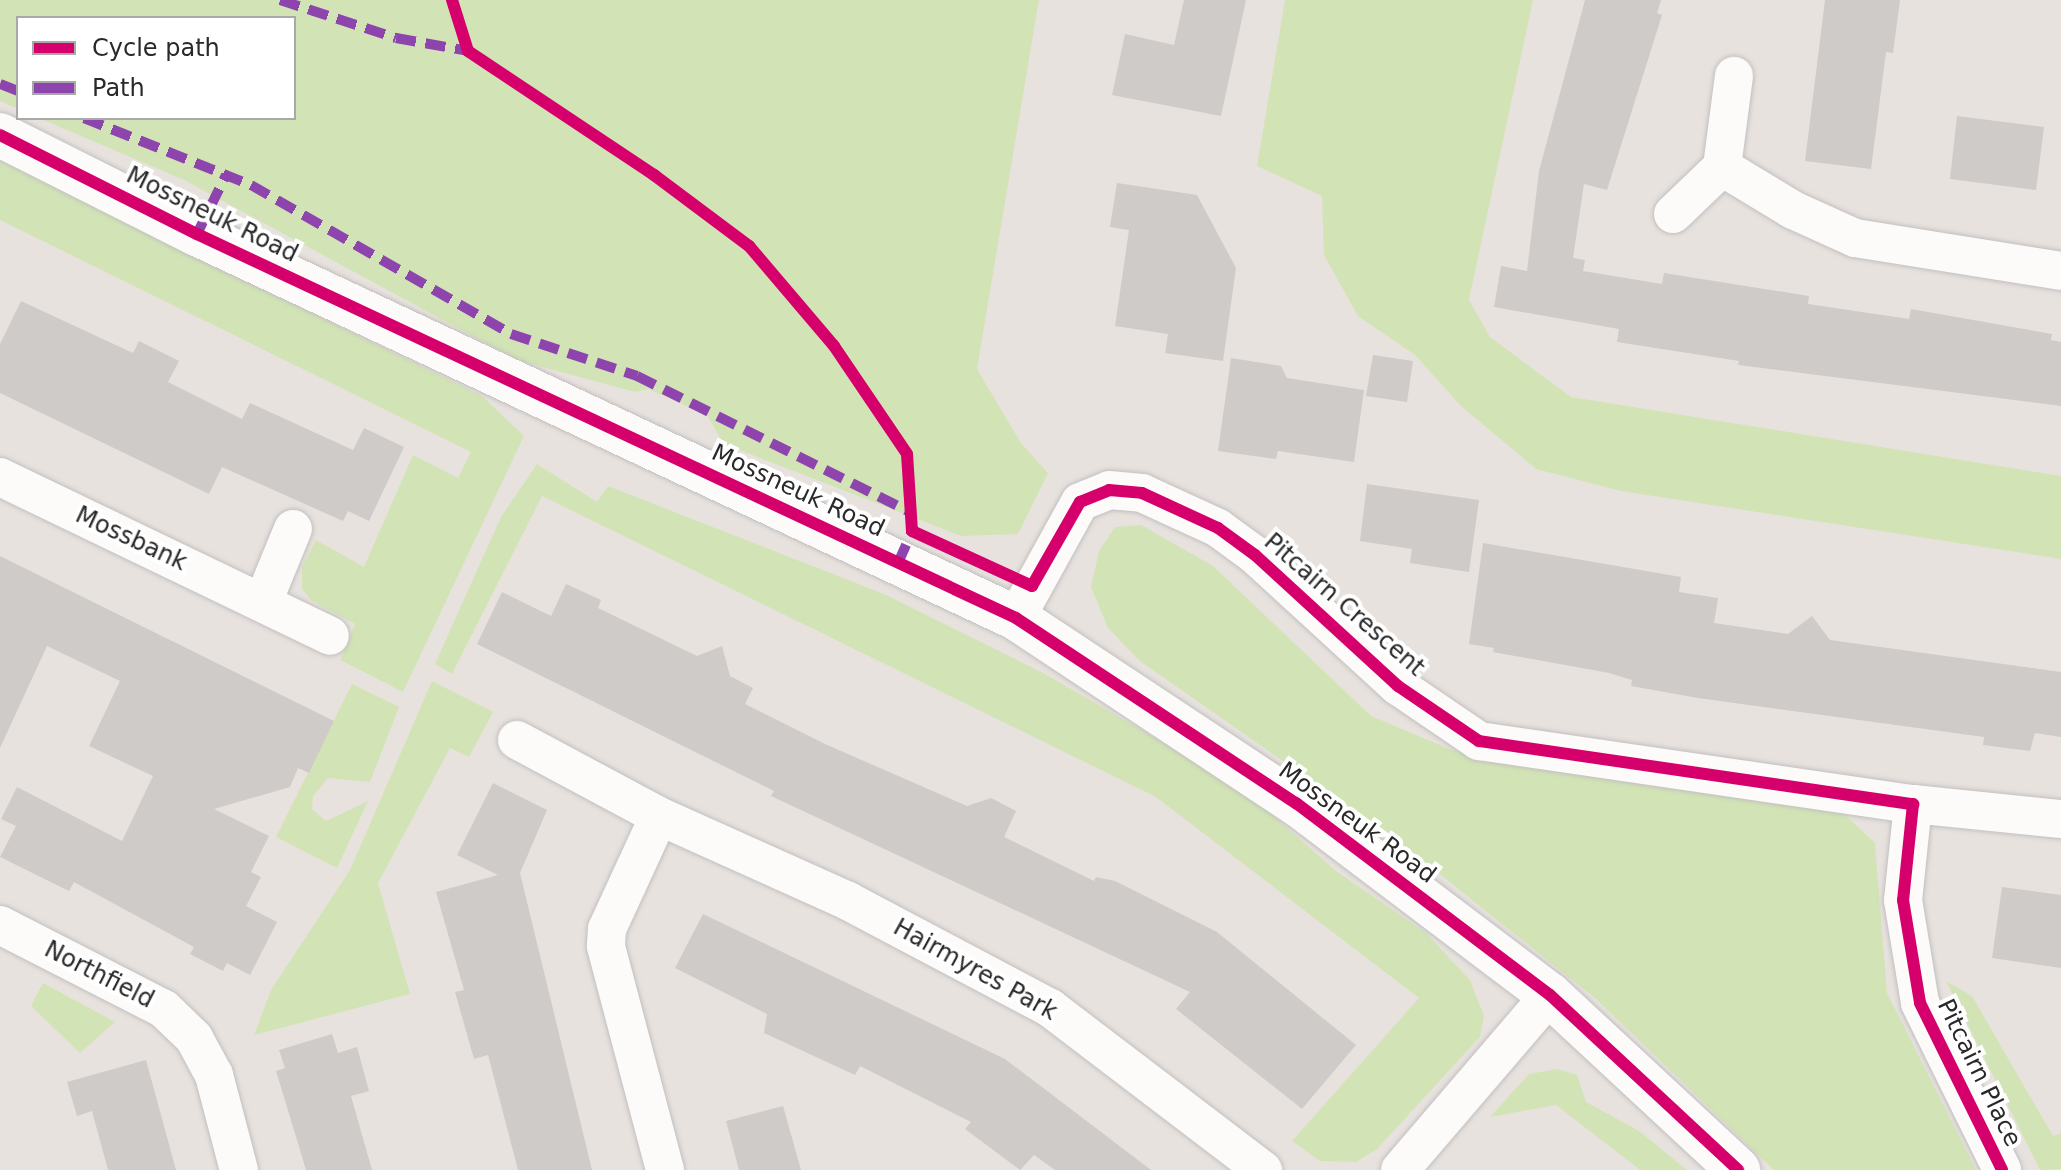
<!DOCTYPE html>
<style>
body{margin:0}
#map{position:relative;width:2061px;height:1170px;overflow:hidden;background:#e8e2de;font-family:"DejaVu Sans",sans-serif}
div>[style]{position:absolute}
.green>*{inset:0;background:#d2e4b5}
.building>*{inset:0;background:#cecbc8}
.roads{filter:drop-shadow(0 0 2px #c1c0c0) drop-shadow(0 0 2px #c1c0c0)}
.street>*{height:38px;margin:-19px;padding:0 19px;transform-origin:19px;border-radius:19px;background:#fcfbfa}
.secondary>*{height:44px;margin:-22px;padding:0 22px;transform-origin:22px;border-radius:22px;background:#fcfbfa}
.quiet>*{height:10px;margin-top:-5px;transform-origin:0;background:repeating-linear-gradient(90deg,#8e44ad 0 20px,transparent 0 30px)}
.cycleway>*{height:12px;margin:-6px;padding:0 6px;transform-origin:6px;border-radius:6px;background:#d6006c}
span{translate:-50% -50%;white-space:nowrap;text-align:center;line-height:1.15;-webkit-text-stroke:8px #fff;paint-order:stroke}
.street-label{font-size:24px;color:#292929}
.legend{position:absolute;left:16px;top:16px;width:280px;height:104px;box-sizing:border-box;background:#fff;border:2px solid #a9a9a9;margin:0;padding:10px 14px;list-style:none;font-size:24px;color:#292929}
.legend li{display:flex;align-items:center;gap:16px;height:40px}
.legend b{width:40px;border:2px solid #a9a9a9}
</style>
<div id="map">
<div class="green">
<i style="clip-path:polygon(0 0,1039px 0,977px 369px,1021px 443px,1048px 473px,1018px 534px,961px 536px,724px 444px,707px 415px,648px 389px,635px 392px,517px 360px,184px 180px,39px 118px,294px 118px,294px 18px,18px 18px,18px 109px,0 101px)"></i>
<i style="clip-path:polygon(1285px 0,1533px 0,1469px 300px,1490px 337px,1571px 397px,2061px 476px,2061px 559px,1621px 491px,1536px 469px,1461px 406px,1415px 355px,1358px 316px,1324px 255px,1322px 196px,1257px 166px)"></i>
<i style="clip-path:polygon(0 161px,482px 396px,524px 436px,403px 692px,340px 660px,355px 624px,312px 601px,302px 589px,302px 567px,316px 540px,364px 567px,413px 455px,458px 478px,471px 452px,0 220px)"></i>
<i style="clip-path:polygon(537px 464px,597px 502px,608px 486px,884px 594px,1045px 674px,1176px 750px,1254px 799px,1336px 871px,1426px 933px,1470px 980px,1484px 1016px,1480px 1037px,1377px 1149px,1356px 1162px,1320px 1161px,1292px 1141px,1419px 998px,1156px 797px,542px 496px,452px 674px,435px 664px,501px 517px)"></i>
<i style="clip-path:polygon(1141px 525px,1213px 566px,1371px 716px,1452px 750px,1842px 812px,1875px 843px,1887px 993px,1976px 1170px,1774px 1170px,1595px 998px,1407px 848px,1140px 661px,1108px 628px,1091px 587px,1099px 551px,1115px 527px)"></i>
<i style="clip-path:polygon(432px 681px,493px 712px,469px 757px,450px 748px,378px 883px,410px 994px,254px 1035px,271px 990px,350px 870px)"></i>
<i style="clip-path:polygon(352px 684px,399px 707px,370px 782px,328px 778px,313px 796px,312px 809px,326px 821px,368px 801px,337px 868px,276px 837px)"></i>
<i style="clip-path:polygon(1946px 981px,1972px 996px,2053px 1136px,2061px 1133px,2061px 1169px,2040px 1170px)"></i>
<i style="clip-path:polygon(43px 983px,115px 1022px,80px 1053px,31px 1006px)"></i>
<i style="clip-path:polygon(1558px 1069px,1577px 1075px,1586px 1102px,1639px 1131px,1687px 1170px,1640px 1170px,1556px 1105px,1490px 1117px,1529px 1074px)"></i>
</div>
<div class="building">
<i style="clip-path:polygon(1184px 0,1246px 0,1221px 116px,1112px 95px,1125px 34px,1174px 45px)"></i>
<i style="clip-path:polygon(1585px 0,1661px 0,1657px 13px,1662px 15px,1607px 190px,1584px 184px,1573px 258px,1585px 260px,1583px 271px,1662px 284px,1664px 273px,1809px 296px,1808px 304px,1909px 319px,1911px 309px,2052px 334px,2051px 340px,2061px 342px,2061px 406px,1738px 365px,1739px 361px,1617px 342px,1619px 329px,1494px 307px,1501px 266px,1527px 271px,1539px 171px)"></i>
<i style="clip-path:polygon(1825px 0,1900px 0,1893px 53px,1886px 52px,1871px 169px,1805px 161px)"></i>
<i style="clip-path:polygon(1957px 116px,2044px 127px,2036px 190px,1950px 179px)"></i>
<i style="clip-path:polygon(1117px 183px,1197px 195px,1236px 268px,1223px 361px,1165px 353px,1168px 334px,1115px 326px,1129px 230px,1110px 227px)"></i>
<i style="clip-path:polygon(21px 301px,133px 353px,139px 341px,179px 361px,168px 382px,242px 419px,250px 403px,353px 450px,364px 428px,404px 447px,369px 521px,348px 511px,343px 521px,222px 467px,209px 494px,0 393px,0 344px)"></i>
<i style="clip-path:polygon(1373px 355px,1413px 361px,1407px 402px,1366px 396px)"></i>
<i style="clip-path:polygon(1231px 358px,1281px 366px,1287px 378px,1364px 390px,1354px 462px,1278px 451px,1276px 459px,1218px 451px)"></i>
<i style="clip-path:polygon(1367px 484px,1479px 500px,1469px 572px,1410px 563px,1412px 549px,1360px 541px)"></i>
<i style="clip-path:polygon(1483px 543px,1681px 577px,1679px 592px,1718px 598px,1714px 623px,1788px 634px,1812px 616px,1830px 640px,2061px 672px,2061px 737px,2035px 733px,2030px 751px,1983px 745px,1984px 737px,1698px 698px,1631px 686px,1632px 680px,1609px 673px,1493px 652px,1494px 648px,1469px 644px)"></i>
<i style="clip-path:polygon(0 556px,334px 721px,309px 773px,298px 768px,290px 787px,214px 809px,269px 836px,251px 872px,261px 877px,246px 906px,277px 922px,250px 975px,227px 963px,223px 971px,190px 954px,194px 947px,74px 882px,69px 891px,0 857px,16px 826px,1px 819px,17px 787px,122px 841px,153px 776px,89px 746px,120px 681px,47px 646px,0 748px)"></i>
<i style="clip-path:polygon(566px 584px,601px 600px,598px 608px,697px 656px,722px 646px,730px 676px,753px 688px,745px 704px,825px 744px,967px 806px,991px 798px,1016px 811px,1004px 837px,1094px 881px,1096px 877px,1115px 881px,1217px 932px,1356px 1045px,1302px 1109px,1176px 1009px,1190px 992px,771px 796px,774px 791px,477px 644px,502px 592px,551px 616px)"></i>
<i style="clip-path:polygon(493px 783px,547px 810px,520px 873px,592px 1170px,518px 1170px,488px 1055px,474px 1059px,455px 992px,464px 990px,436px 892px,498px 875px,457px 855px)"></i>
<i style="clip-path:polygon(2002px 887px,2061px 895px,2061px 968px,1992px 958px)"></i>
<i style="clip-path:polygon(703px 914px,1005px 1059px,1151px 1170px,1055px 1170px,1034px 1155px,1020px 1170px,965px 1129px,971px 1122px,860px 1066px,855px 1075px,764px 1033px,767px 1014px,675px 968px)"></i>
<i style="clip-path:polygon(332px 1034px,338px 1053px,357px 1047px,369px 1091px,351px 1096px,372px 1170px,306px 1170px,276px 1071px,285px 1068px,279px 1050px)"></i>
<i style="clip-path:polygon(146px 1060px,176px 1170px,108px 1170px,92px 1111px,77px 1116px,67px 1082px)"></i>
<i style="clip-path:polygon(783px 1106px,801px 1170px,739px 1170px,726px 1121px)"></i>
</div>
<div class="roads">
<div class="street">
<i style="left:1722px;top:167px;width:83px;rotate:31.2deg"></i>
<i style="left:1793px;top:210px;width:68px;rotate:24.3deg"></i>
<i style="left:1855px;top:238px;width:209px;rotate:9.1deg"></i>
<i style="left:1673px;top:214px;width:68px;rotate:-43.8deg"></i>
<i style="left:1722px;top:167px;width:92px;rotate:-82.5deg"></i>
<i style="left:0;top:477px;width:366px;rotate:25.7deg"></i>
<i style="left:263px;top:602px;width:79px;rotate:-67.7deg"></i>
<i style="left:1016px;top:618px;width:132px;rotate:-61.1deg"></i>
<i style="left:1080px;top:502px;width:31px;rotate:-22deg"></i>
<i style="left:1109px;top:490px;width:33px;rotate:5deg"></i>
<i style="left:1142px;top:493px;width:84px;rotate:24.7deg"></i>
<i style="left:1218px;top:528px;width:46px;rotate:36.1deg"></i>
<i style="left:1255px;top:555px;width:194px;rotate:42.5deg"></i>
<i style="left:1398px;top:686px;width:98px;rotate:34.2deg"></i>
<i style="left:1479px;top:741px;width:439px;rotate:8.3deg"></i>
<i style="left:1913px;top:804px;width:149px;rotate:5.8deg"></i>
<i style="left:517px;top:740px;width:161px;rotate:28.2deg"></i>
<i style="left:1913px;top:804px;width:97px;rotate:95.9deg"></i>
<i style="left:1903px;top:900px;width:104px;rotate:80.6deg"></i>
<i style="left:1920px;top:1003px;width:186px;rotate:63.8deg"></i>
<i style="left:0;top:925px;width:184px;rotate:27.1deg"></i>
<i style="left:164px;top:1009px;width:42px;rotate:44deg"></i>
<i style="left:194px;top:1038px;width:42px;rotate:61.6deg"></i>
<i style="left:214px;top:1075px;width:98px;rotate:75.3deg"></i>
<i style="left:665px;top:1170px;width:232px;rotate:-104.8deg"></i>
<i style="left:606px;top:946px;width:17px;rotate:-87deg"></i>
<i style="left:607px;top:929px;width:124px;rotate:-65.3deg"></i>
<i style="left:659px;top:816px;width:207px;rotate:24.2deg"></i>
<i style="left:848px;top:901px;width:229px;rotate:27.9deg"></i>
<i style="left:1050px;top:1008px;width:268px;rotate:37.3deg"></i>
<i style="left:1400px;top:1170px;width:230px;rotate:-49.4deg"></i>
</div>
<div class="secondary">
<i style="left:0;top:135px;width:220px;rotate:26.7deg"></i>
<i style="left:197px;top:234px;width:905px;rotate:25.12deg"></i>
<i style="left:1016px;top:618px;width:336px;rotate:33.5deg"></i>
<i style="left:1296px;top:803px;width:318px;rotate:37.1deg"></i>
<i style="left:1550px;top:995px;width:257px;rotate:42.9deg"></i>
</div>
</div>
<div class="quiet">
<i style="left:280px;top:0;width:122px;rotate:18.1deg"></i>
<i style="left:396px;top:38px;width:73px;rotate:10.2deg"></i>
<i style="left:0;top:84px;width:19px;rotate:21deg"></i>
<i style="left:84px;top:118px;width:180px;rotate:21.9deg"></i>
<i style="left:251px;top:185px;width:300px;rotate:29.8deg"></i>
<i style="left:511px;top:334px;width:133px;rotate:18.4deg"></i>
<i style="left:637px;top:376px;width:305px;rotate:26.5deg"></i>
<i style="left:197px;top:234px;width:66px;rotate:-63.8deg"></i>
<i style="left:898px;top:563px;width:35px;rotate:-66deg"></i>
</div>
<div class="cycleway">
<i style="left:452px;top:0;width:53px;rotate:72.6deg"></i>
<i style="left:468px;top:51px;width:224px;rotate:33.7deg"></i>
<i style="left:654px;top:175px;width:119px;rotate:36.8deg"></i>
<i style="left:749px;top:246px;width:131px;rotate:49.6deg"></i>
<i style="left:834px;top:346px;width:130px;rotate:55.9deg"></i>
<i style="left:907px;top:454px;width:77px;rotate:86.3deg"></i>
<i style="left:912px;top:531px;width:132px;rotate:24.6deg"></i>
<i style="left:1032px;top:586px;width:97px;rotate:-60.3deg"></i>
<i style="left:1080px;top:502px;width:31px;rotate:-22deg"></i>
<i style="left:1109px;top:490px;width:33px;rotate:5deg"></i>
<i style="left:1142px;top:493px;width:84px;rotate:24.7deg"></i>
<i style="left:1218px;top:528px;width:46px;rotate:36.1deg"></i>
<i style="left:1255px;top:555px;width:194px;rotate:42.5deg"></i>
<i style="left:1398px;top:686px;width:98px;rotate:34.2deg"></i>
<i style="left:1479px;top:741px;width:439px;rotate:8.3deg"></i>
<i style="left:1913px;top:804px;width:97px;rotate:95.9deg"></i>
<i style="left:1903px;top:900px;width:104px;rotate:80.6deg"></i>
<i style="left:1920px;top:1003px;width:186px;rotate:63.8deg"></i>
<i style="left:0;top:135px;width:220px;rotate:26.7deg"></i>
<i style="left:197px;top:234px;width:905px;rotate:25.12deg"></i>
<i style="left:1016px;top:618px;width:336px;rotate:33.5deg"></i>
<i style="left:1296px;top:803px;width:318px;rotate:37.1deg"></i>
<i style="left:1550px;top:995px;width:257px;rotate:42.9deg"></i>
</div>
<div class="street-label">
<span style="left:212px;top:215px;rotate:26deg">Mossneuk Road</span>
<span style="left:798px;top:491px;rotate:25deg">Mossneuk Road</span>
<span style="left:131px;top:539px;rotate:25deg">Mossbank</span>
<span style="left:1344px;top:605px;rotate:41deg">Pitcairn Crescent</span>
<span style="left:1357px;top:823px;rotate:36deg">Mossneuk Road</span>
<span style="left:975px;top:970px;rotate:29deg">Hairmyres Park</span>
<span style="left:99px;top:975px;rotate:27deg">Northfield</span>
<span style="left:1979px;top:1073px;rotate:64deg">Pitcairn Place</span>
</div>
<ul class="legend">
<li><b style="height:10px;background:#d6006c"></b>Cycle path</li>
<li><b style="height:10px;background:#8e44ad"></b>Path</li>
</ul>
</div>
